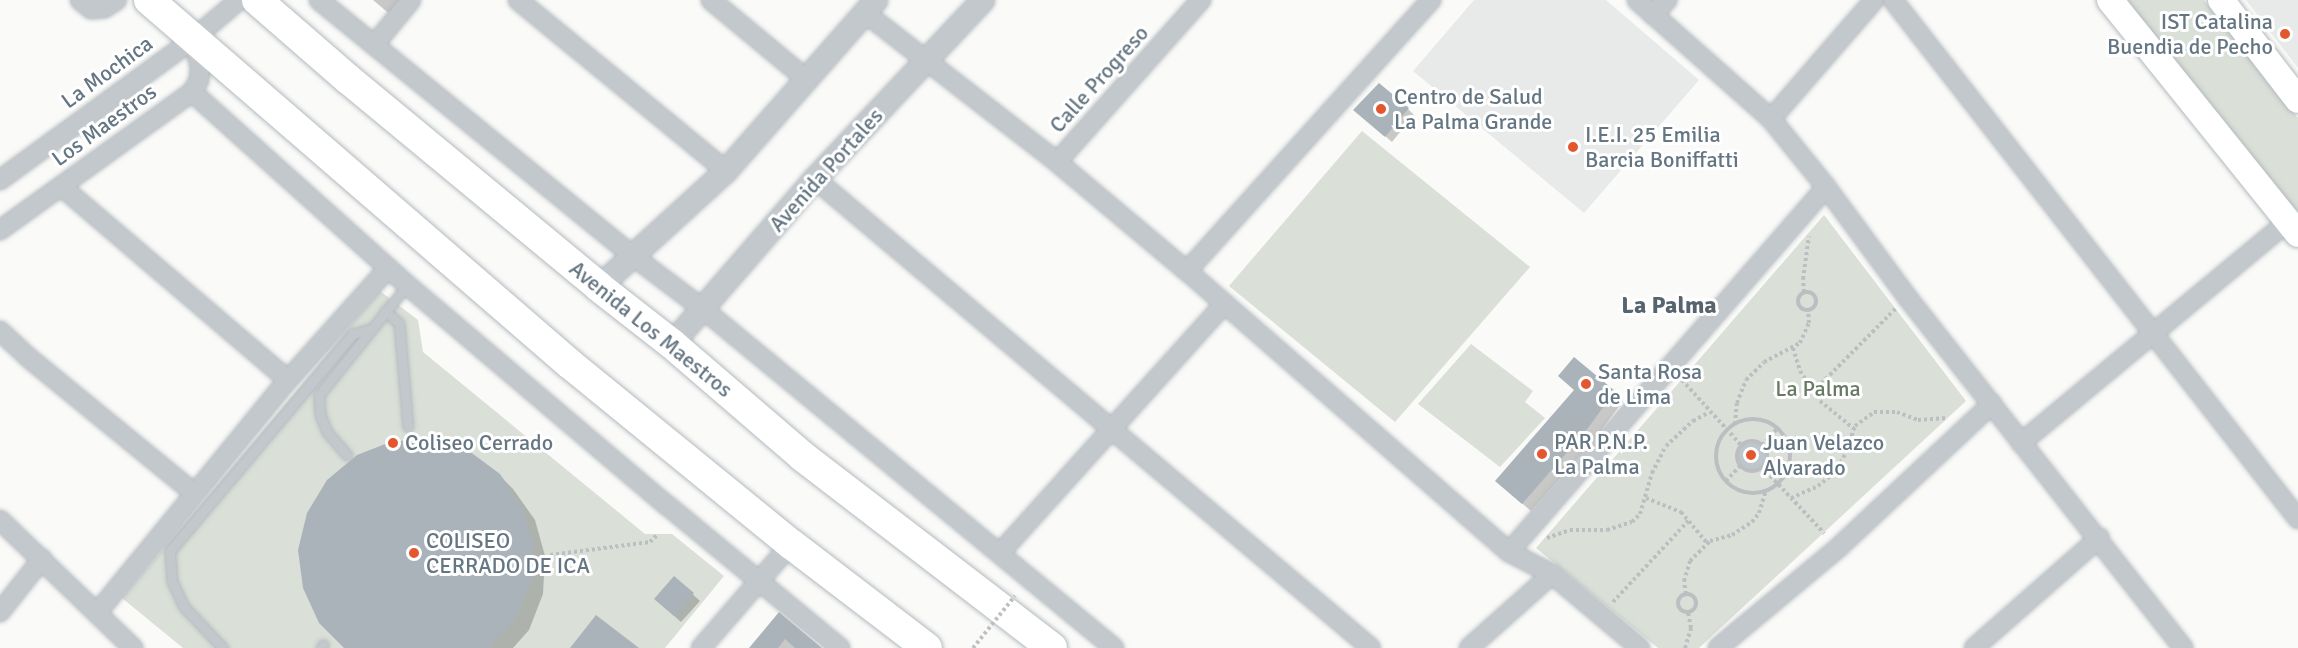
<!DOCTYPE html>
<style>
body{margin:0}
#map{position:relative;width:2298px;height:648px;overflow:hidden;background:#fafaf8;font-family:Signika,sans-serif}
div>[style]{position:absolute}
.built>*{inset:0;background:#e8e9e9}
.green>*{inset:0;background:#dadfd7}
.water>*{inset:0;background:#bbc7cb}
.round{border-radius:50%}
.shadow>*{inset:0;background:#0003}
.building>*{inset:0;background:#aab3b9}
.path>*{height:4px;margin-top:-2px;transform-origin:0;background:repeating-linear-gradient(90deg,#bbbfc2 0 3px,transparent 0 6px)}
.path>.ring{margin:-2px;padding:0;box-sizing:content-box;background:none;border:4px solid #bbbfc2;border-radius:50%}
.roads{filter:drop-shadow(0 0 2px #b3babf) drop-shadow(0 0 2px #b3babf)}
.service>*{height:9px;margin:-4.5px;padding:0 4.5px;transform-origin:4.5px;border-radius:4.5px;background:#c3c8cc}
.minor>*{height:18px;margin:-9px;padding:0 9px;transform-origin:9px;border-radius:9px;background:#c3c8cc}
.tertiary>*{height:22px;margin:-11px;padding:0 11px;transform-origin:11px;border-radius:11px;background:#c3c8cc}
.secondary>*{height:26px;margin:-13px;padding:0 13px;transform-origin:13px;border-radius:13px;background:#fff}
.trunk>*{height:30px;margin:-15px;padding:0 15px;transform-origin:15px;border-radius:15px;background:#fff}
.path-bridge>*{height:4px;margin-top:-2px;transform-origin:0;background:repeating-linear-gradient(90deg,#bbbfc2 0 3px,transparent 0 6px)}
.dots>*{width:16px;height:16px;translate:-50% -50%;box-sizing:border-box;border:3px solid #fff;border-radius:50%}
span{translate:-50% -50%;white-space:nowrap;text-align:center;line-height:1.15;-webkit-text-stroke:6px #fff;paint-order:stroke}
.poi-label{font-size:22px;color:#657683}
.right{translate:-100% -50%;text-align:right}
.left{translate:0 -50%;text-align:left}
.street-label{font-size:22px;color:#657683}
.park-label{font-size:22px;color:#687a64}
.neighbourhood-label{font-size:24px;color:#57646e;font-weight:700}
</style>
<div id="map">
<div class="built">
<i style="clip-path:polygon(1474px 0,1606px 0,1699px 80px,1584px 213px,1413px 71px)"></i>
<i style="clip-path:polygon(2246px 0,2298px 0,2298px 68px)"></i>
</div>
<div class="green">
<i style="clip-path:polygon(2124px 0,2204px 0,2298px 118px,2298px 210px,2293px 214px)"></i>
<i style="clip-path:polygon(1362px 131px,1530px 267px,1395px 422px,1229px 286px)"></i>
<i style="clip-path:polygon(1824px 215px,1966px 401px,1699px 648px,1658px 648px,1536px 548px)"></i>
<i style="clip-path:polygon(380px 291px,418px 320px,423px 352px,645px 534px,672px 534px,724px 576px,665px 648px,183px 648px,122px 598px)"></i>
<i style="clip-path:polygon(1471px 344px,1533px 391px,1525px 402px,1545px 418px,1500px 467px,1418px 404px)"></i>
</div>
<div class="water">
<i class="round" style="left:1738px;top:442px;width:28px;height:28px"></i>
</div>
<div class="shadow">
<i style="clip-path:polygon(373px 0,415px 0,398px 21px)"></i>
<i style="clip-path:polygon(1408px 109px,1414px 115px,1392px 142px,1362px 116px)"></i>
<i style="clip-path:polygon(1576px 391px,1614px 393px,1623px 401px,1597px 436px,1531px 511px,1506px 490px)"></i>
<i style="clip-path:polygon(499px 475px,513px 489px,535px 520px,545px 556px,543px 594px,529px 630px,513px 648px,346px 648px)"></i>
<i style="clip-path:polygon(675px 578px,700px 601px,681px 622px,662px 605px)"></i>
<i style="clip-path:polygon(779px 614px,821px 648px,751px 648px)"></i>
</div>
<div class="building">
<i style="clip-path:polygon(1379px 83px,1409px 108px,1385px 137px,1353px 110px)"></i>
<i style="clip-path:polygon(1574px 357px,1615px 391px,1588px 428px,1522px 504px,1495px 481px,1574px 390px,1558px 376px)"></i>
<i style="clip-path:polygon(432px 440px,469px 451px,500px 474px,522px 506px,533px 543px,531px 581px,517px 617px,488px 648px,344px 648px,319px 623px,303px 588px,298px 550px,307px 513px,327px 480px,357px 455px,393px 441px)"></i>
<i style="clip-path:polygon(674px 576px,694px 593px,674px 616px,654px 599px)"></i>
<i style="clip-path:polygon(779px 612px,822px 648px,795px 648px,785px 639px,778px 648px,749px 648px)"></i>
<i style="clip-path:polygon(596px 615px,639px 648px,570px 648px)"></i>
</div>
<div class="path">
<i class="ring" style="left:1798px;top:292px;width:14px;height:14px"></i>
<i style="left:1804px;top:292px;width:13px;rotate:-94deg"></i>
<i style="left:1803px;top:279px;width:43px;rotate:-82.1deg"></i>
<i style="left:1793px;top:348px;width:24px;rotate:73deg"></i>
<i style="left:1800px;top:371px;width:36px;rotate:56deg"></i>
<i style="left:1820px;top:401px;width:43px;rotate:39.3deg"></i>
<i style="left:1682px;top:380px;width:88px;rotate:47.8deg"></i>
<i style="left:1813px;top:392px;width:117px;rotate:-45.3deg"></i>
<i class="ring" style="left:1716px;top:419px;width:70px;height:70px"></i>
<i style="left:1735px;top:424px;width:21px;rotate:-85deg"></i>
<i style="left:1737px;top:403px;width:25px;rotate:-69deg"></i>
<i style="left:1746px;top:380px;width:25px;rotate:-45deg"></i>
<i style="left:1764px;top:362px;width:41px;rotate:-27.8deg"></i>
<i style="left:1800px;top:343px;width:22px;rotate:-66deg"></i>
<i style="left:1809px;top:323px;width:13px;rotate:-94deg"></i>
<i class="ring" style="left:1737px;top:441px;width:26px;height:26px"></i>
<i style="left:1762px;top:445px;width:22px;rotate:-47deg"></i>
<i style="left:1762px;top:467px;width:91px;rotate:46.8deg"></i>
<i style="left:1726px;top:481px;width:21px;rotate:-47deg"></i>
<i style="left:1646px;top:498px;width:38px;rotate:22deg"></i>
<i style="left:1681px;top:512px;width:40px;rotate:50deg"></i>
<i style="left:1791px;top:498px;width:30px;rotate:-24deg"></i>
<i style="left:1818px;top:486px;width:21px;rotate:-39deg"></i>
<i style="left:1834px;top:473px;width:23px;rotate:-59deg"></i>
<i style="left:1846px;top:453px;width:28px;rotate:-72deg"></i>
<i style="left:1855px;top:426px;width:24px;rotate:-36deg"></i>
<i style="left:1874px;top:412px;width:23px"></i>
<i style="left:1897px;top:412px;width:22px;rotate:21deg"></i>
<i style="left:1918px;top:420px;width:29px;rotate:-4deg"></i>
<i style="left:1547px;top:538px;width:24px;rotate:-19deg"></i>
<i style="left:1570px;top:530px;width:37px"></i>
<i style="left:1607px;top:530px;width:26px;rotate:-18deg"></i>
<i style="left:1632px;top:522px;width:11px;rotate:-45deg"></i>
<i style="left:1640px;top:514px;width:43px;rotate:-73.7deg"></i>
<i style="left:1652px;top:473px;width:30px;rotate:-63deg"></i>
<i style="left:1666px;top:446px;width:37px;rotate:-43deg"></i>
<i style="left:1693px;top:421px;width:18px;rotate:-29deg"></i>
<i style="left:550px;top:555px;width:101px;rotate:-7.4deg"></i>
<i style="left:650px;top:542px;width:11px;rotate:-45deg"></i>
<i class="ring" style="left:1678px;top:594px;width:14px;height:14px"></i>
<i style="left:1686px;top:594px;width:13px;rotate:-99deg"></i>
<i style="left:1684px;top:581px;width:21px;rotate:-73deg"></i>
<i style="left:1690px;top:561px;width:28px;rotate:-45deg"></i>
<i style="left:1710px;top:541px;width:23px;rotate:-15deg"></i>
<i style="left:1732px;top:535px;width:24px;rotate:-33deg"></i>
<i style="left:1752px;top:522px;width:11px;rotate:-52deg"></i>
<i style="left:1759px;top:513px;width:24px;rotate:-73deg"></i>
<i style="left:1613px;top:602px;width:112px;rotate:-47.2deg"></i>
<i style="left:1685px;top:648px;width:21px;rotate:-73deg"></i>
<i style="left:1691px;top:628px;width:16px;rotate:-101deg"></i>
</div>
<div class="roads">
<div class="service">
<i style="left:385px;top:311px;width:18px;rotate:41deg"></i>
<i style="left:399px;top:323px;width:104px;rotate:85.1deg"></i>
<i style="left:347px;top:455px;width:30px;rotate:-131deg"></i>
<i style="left:327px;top:432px;width:18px;rotate:-112deg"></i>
<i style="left:320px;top:415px;width:20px;rotate:-93deg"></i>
<i style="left:319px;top:395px;width:141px;rotate:-51.3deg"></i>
<i style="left:223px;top:648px;width:57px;rotate:-133.6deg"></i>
<i style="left:184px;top:607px;width:29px;rotate:-115deg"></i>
<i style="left:172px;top:581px;width:30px;rotate:-94deg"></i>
<i style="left:170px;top:551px;width:284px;rotate:-49.9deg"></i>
<i style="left:353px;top:334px;width:19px;rotate:-16deg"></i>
<i style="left:321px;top:648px;width:4px;rotate:-56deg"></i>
</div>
<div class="minor">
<i style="left:80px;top:0;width:14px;rotate:39deg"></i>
<i style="left:91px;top:9px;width:13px;rotate:-4deg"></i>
<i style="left:104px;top:8px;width:15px;rotate:-32deg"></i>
<i style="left:319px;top:0;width:405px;rotate:39.2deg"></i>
<i style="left:633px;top:256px;width:88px;rotate:37.1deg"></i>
<i style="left:703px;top:309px;width:533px;rotate:39.52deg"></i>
<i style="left:518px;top:0;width:269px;rotate:39.4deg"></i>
<i style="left:711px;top:0;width:124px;rotate:39.7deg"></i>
<i style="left:1637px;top:0;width:179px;rotate:41.6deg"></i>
<i style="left:1771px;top:119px;width:87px;rotate:51deg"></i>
<i style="left:1826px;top:187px;width:137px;rotate:53.6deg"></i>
<i style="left:1907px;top:297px;width:447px;rotate:51.8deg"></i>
<i style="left:1893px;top:0;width:658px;rotate:52.03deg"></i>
<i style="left:865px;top:13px;width:243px;rotate:37.8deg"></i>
<i style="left:1057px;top:162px;width:170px;rotate:40deg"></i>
<i style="left:1187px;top:271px;width:427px;rotate:41.1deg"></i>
<i style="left:1509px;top:552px;width:48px;rotate:27.1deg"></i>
<i style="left:1552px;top:574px;width:115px;rotate:40.1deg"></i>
<i style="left:1653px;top:15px;width:21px;rotate:-47deg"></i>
<i style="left:374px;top:45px;width:58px;rotate:-50.6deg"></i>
<i style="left:192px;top:92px;width:289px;rotate:41.9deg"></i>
<i style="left:407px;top:285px;width:342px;rotate:40.3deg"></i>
<i style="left:668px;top:506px;width:223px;rotate:39.5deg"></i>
<i style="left:1771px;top:119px;width:157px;rotate:-49.1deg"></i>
<i style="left:1057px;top:162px;width:217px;rotate:-48.4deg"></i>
<i style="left:815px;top:179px;width:727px;rotate:40.15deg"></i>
<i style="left:0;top:180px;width:238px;rotate:-36.1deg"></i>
<i style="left:192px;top:40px;width:62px;rotate:-40.4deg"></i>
<i style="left:62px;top:187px;width:297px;rotate:40.5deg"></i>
<i style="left:0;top:230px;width:236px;rotate:-35.7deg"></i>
<i style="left:192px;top:92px;width:14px;rotate:-60deg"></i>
<i style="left:199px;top:80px;width:14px;rotate:-86deg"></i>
<i style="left:200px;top:66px;width:25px;rotate:-106deg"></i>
<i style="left:1187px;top:271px;width:365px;rotate:-48deg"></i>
<i style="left:0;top:331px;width:40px;rotate:43deg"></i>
<i style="left:29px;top:358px;width:213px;rotate:39.3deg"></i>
<i style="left:2021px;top:443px;width:347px;rotate:-39.7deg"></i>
<i style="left:0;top:520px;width:185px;rotate:43.9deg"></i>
<i style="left:1509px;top:552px;width:483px;rotate:-49deg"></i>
<i style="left:1000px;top:553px;width:334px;rotate:-48deg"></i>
<i style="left:0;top:612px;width:68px;rotate:-51.6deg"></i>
<i style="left:97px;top:613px;width:301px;rotate:-50.7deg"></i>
<i style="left:288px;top:380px;width:150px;rotate:-48.2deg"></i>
<i style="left:701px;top:648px;width:138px;rotate:-49.1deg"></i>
<i style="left:1469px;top:648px;width:111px;rotate:-41.7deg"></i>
<i style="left:1718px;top:648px;width:156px;rotate:-39.8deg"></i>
<i style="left:1838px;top:548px;width:211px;rotate:-43.1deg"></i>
<i style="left:1974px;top:648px;width:167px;rotate:-41.3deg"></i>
</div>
<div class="tertiary">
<i style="left:599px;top:287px;width:172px;rotate:-42.4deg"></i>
<i style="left:726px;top:171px;width:227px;rotate:-48.7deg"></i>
<i style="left:672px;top:344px;width:218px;rotate:-49.1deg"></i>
<i style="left:815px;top:179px;width:245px;rotate:-46.8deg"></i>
</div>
<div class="secondary">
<i style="left:2110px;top:0;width:300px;rotate:51.2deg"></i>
<i style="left:2221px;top:0;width:126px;rotate:52.4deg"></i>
</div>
<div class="trunk">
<i style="left:149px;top:0;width:557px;rotate:40.85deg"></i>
<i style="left:570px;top:364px;width:285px;rotate:39.2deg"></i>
<i style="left:791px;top:544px;width:171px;rotate:37.4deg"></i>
<i style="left:257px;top:0;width:121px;rotate:41deg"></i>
<i style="left:348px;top:79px;width:326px;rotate:39.6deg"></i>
<i style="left:599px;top:287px;width:93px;rotate:38deg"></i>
<i style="left:672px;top:344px;width:172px;rotate:40.7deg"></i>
<i style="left:802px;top:456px;width:315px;rotate:37.5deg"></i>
</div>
</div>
<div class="path-bridge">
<i style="left:973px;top:648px;width:67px;rotate:-51.1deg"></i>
</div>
<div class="dots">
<i style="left:2285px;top:34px;background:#e4572e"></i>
<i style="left:1381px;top:109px;background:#e4572e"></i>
<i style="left:1573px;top:147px;background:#e4572e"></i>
<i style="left:1586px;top:384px;background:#e4572e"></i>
<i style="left:393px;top:443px;background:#e4572e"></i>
<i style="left:1542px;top:454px;background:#e4572e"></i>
<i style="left:1751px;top:455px;background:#e4572e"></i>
<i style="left:414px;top:553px;background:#e4572e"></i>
</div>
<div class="poi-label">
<span class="right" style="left:2273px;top:34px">IST Catalina<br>Buendia de Pecho</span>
<span class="left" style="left:1394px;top:109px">Centro de Salud<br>La Palma Grande</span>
<span class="left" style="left:1585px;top:147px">I.E.I. 25 Emilia<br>Barcia Boniffatti</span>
<span class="left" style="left:1598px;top:384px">Santa Rosa<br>de Lima</span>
<span class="left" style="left:1554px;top:454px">PAR P.N.P.<br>La Palma</span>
<span class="left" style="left:1763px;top:455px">Juan Velazco<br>Alvarado</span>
<span class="left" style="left:405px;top:443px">Coliseo Cerrado</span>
<span class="left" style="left:426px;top:553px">COLISEO<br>CERRADO DE ICA</span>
</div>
<div class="street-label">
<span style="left:107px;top:72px;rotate:-36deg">La Mochica</span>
<span style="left:1099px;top:79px;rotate:-48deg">Calle Progreso</span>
<span style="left:104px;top:125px;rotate:-36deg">Los Maestros</span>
<span style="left:826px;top:170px;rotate:-48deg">Avenida Portales</span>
<span style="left:651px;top:329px;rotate:39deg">Avenida Los Maestros</span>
</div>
<div class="park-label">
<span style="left:1818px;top:389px">La Palma</span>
</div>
<div class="neighbourhood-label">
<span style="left:1669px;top:306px">La Palma</span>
</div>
</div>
